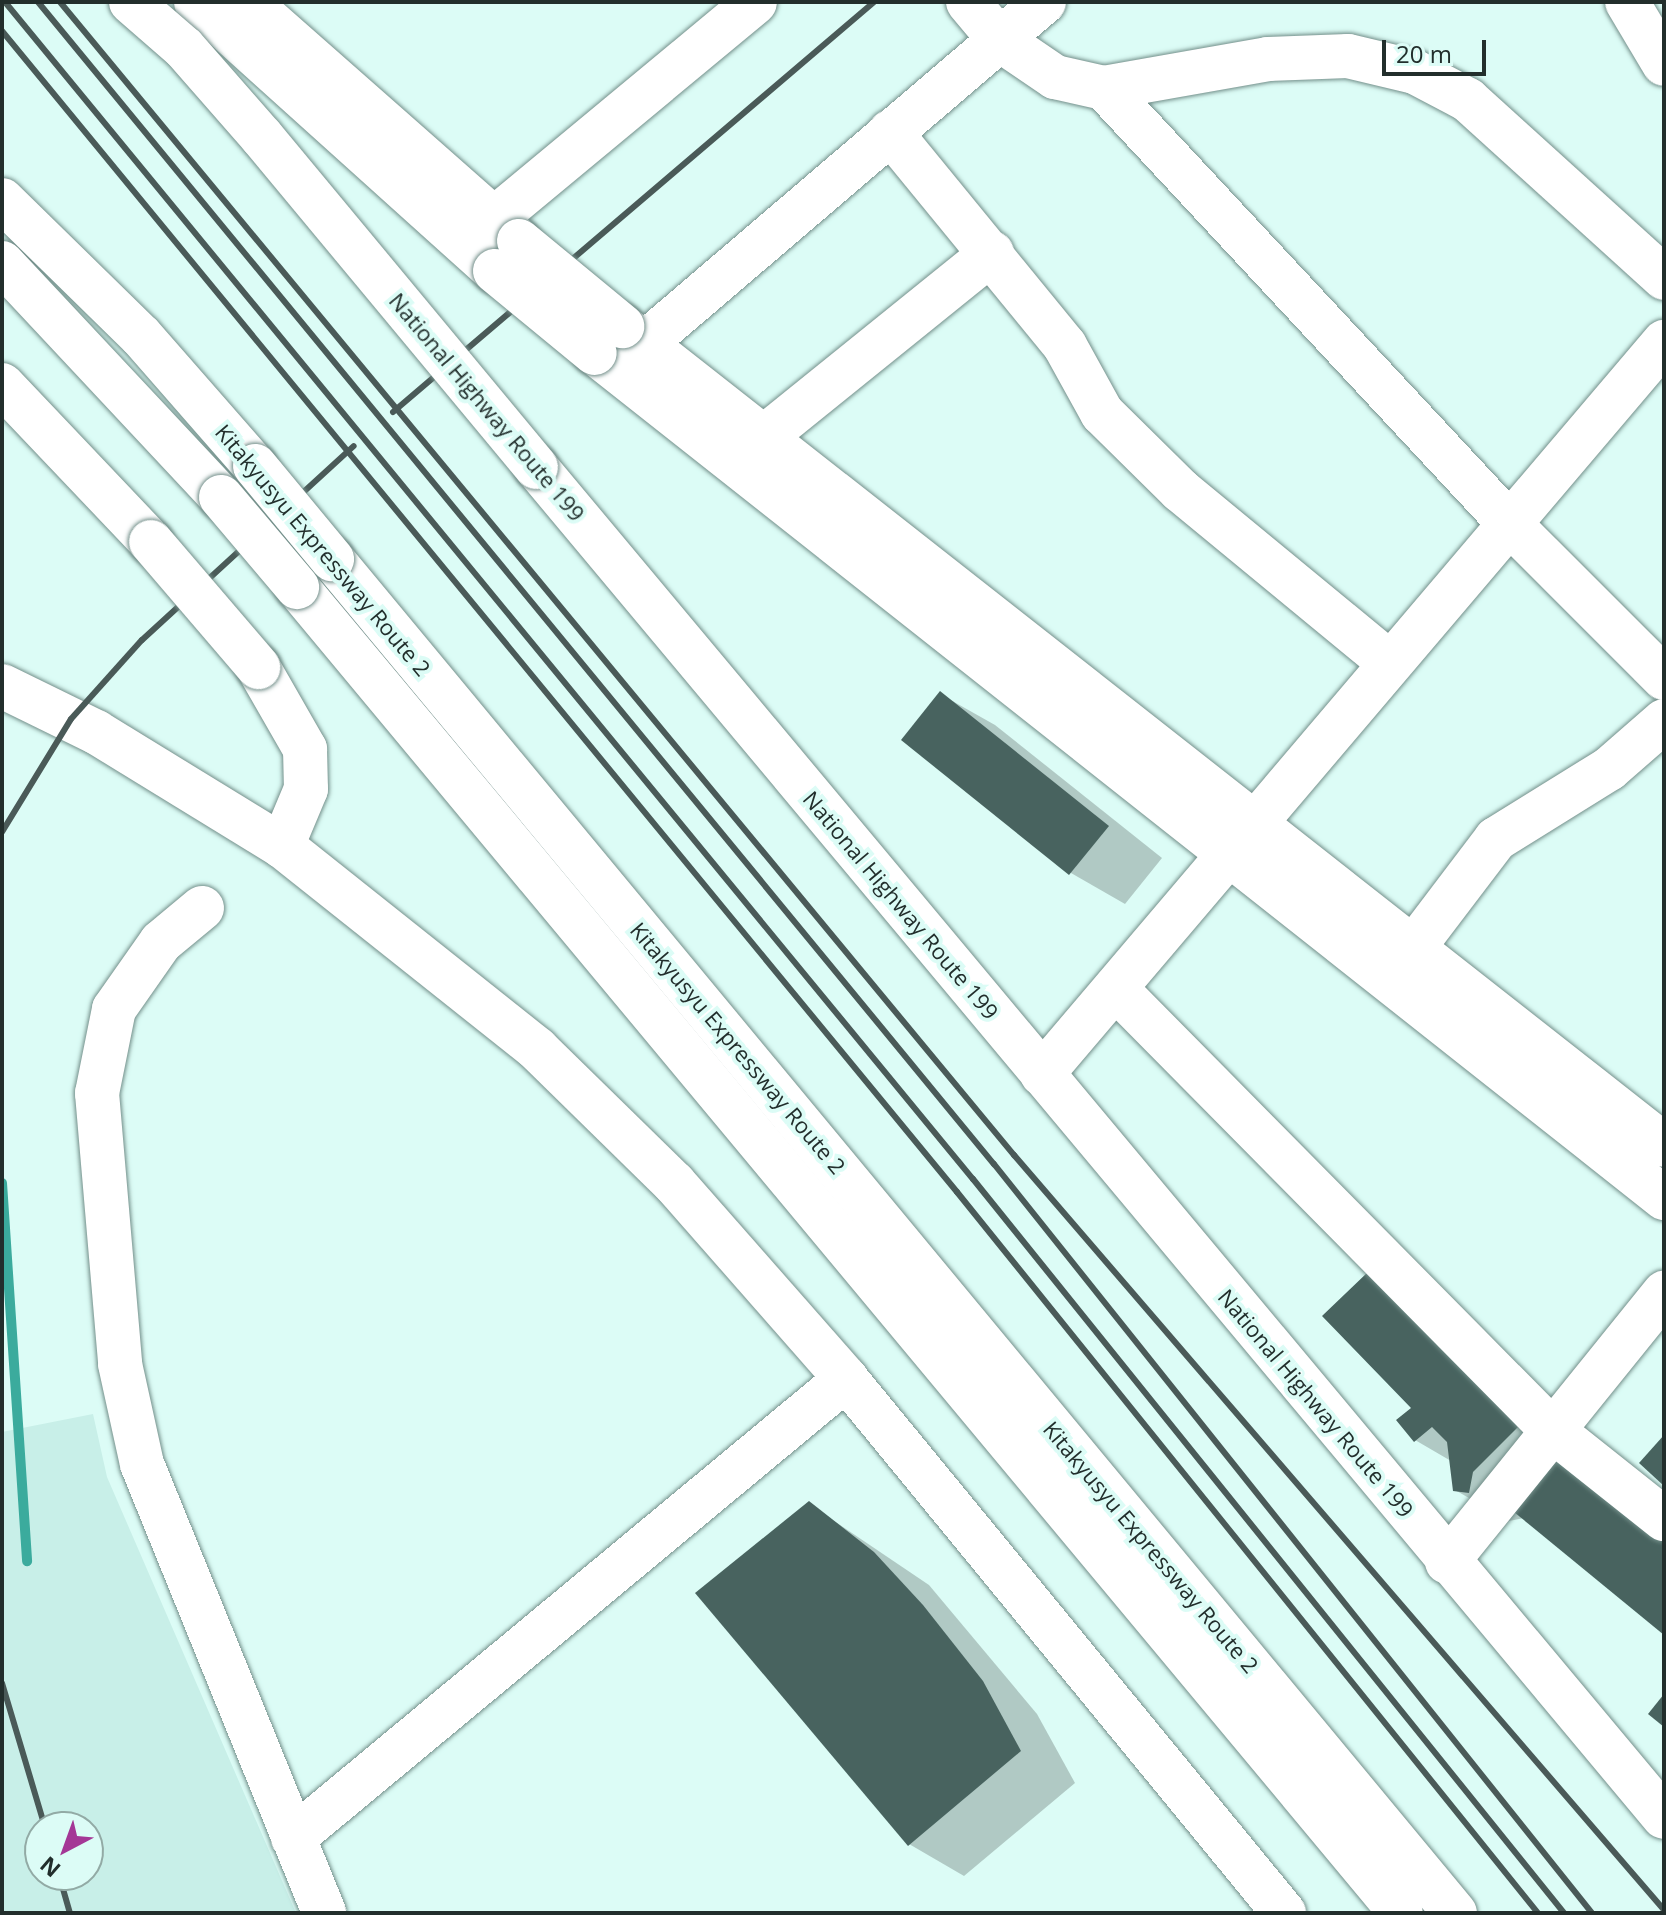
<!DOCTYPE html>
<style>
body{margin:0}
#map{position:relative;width:1666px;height:1915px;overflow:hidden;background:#dcfcf6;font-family:"Open Sans",sans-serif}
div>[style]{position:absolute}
.built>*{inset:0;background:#c8efe8}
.shadow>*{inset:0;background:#0003}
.stream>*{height:10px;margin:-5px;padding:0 5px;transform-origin:5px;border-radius:5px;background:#3bab9d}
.building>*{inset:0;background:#48635f}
.roads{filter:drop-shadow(0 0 2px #738f8a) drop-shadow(0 0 2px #738f8a)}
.minor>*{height:44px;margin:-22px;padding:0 22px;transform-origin:22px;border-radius:22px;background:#fff}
.highway>*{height:44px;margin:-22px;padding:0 22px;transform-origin:22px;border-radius:22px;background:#fff}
.rail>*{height:6px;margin:-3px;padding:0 3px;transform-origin:3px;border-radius:3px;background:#4a5a58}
.bridges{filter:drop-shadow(0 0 2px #738f8a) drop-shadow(0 0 2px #738f8a)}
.minor-bridge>*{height:44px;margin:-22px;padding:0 22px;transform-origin:22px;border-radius:22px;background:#fff}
.highway-bridge>*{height:44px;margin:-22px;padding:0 22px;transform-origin:22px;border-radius:22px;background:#fff}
span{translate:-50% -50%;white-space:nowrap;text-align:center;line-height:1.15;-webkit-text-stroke:8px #dcfcf6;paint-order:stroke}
.street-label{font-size:22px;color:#222e2c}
.frame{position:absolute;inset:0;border:4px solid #222e2c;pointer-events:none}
.north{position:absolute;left:24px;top:1811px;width:80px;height:80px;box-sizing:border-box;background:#dcfcf6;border:2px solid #92aaa5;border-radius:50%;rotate:221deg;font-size:22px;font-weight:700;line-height:32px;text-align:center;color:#222e2c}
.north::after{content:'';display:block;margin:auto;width:28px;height:36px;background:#a43796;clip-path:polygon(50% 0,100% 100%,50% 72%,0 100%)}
.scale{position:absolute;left:1382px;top:40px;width:104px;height:36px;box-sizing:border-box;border:4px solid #222e2c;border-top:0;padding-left:10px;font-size:24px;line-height:28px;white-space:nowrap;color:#222e2c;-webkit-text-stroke:6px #dcfcf6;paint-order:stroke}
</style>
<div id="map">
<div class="built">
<i style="clip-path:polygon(evenodd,93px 1414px,107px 1477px,296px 1913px,2px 1913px,2px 1432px,93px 1414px,40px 1827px,88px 1827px,88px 1875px,40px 1875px,40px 1827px)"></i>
</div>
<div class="shadow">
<i style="clip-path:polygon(940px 694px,995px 725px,1162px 858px,1125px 904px,1071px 873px)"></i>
<i style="clip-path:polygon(1369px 1274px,1571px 1459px,1664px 1632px,1524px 1518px,1509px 1521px,1455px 1490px,1451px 1461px,1415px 1440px,1414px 1408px)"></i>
<i style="clip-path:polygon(809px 1504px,929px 1585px,1037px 1714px,1075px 1783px,964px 1876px,909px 1844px)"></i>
</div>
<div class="stream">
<i style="left:2px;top:1183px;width:379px;rotate:86.2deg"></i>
</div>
<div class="building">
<i style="clip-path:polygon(940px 691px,1109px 826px,1069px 875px,901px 740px)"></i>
<i style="clip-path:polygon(1369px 1271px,1518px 1427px,1473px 1472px,1469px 1493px,1453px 1491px,1447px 1442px,1432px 1427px,1414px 1442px,1396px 1420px,1411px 1408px,1322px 1316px)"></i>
<i style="clip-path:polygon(1664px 1435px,1664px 1486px,1639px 1463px)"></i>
<i style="clip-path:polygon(1561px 1455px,1664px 1540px,1664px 1635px,1514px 1512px)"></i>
<i style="clip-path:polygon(809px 1501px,874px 1552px,923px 1605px,983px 1681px,1021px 1751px,908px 1846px,695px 1593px)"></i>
<i style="clip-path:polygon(1664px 1694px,1664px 1727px,1648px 1714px)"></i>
</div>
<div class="roads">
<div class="minor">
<i style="left:196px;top:2px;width:402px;rotate:42deg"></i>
<i style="left:248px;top:2px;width:361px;rotate:41.4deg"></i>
<i style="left:968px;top:2px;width:48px;rotate:50deg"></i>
<i style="left:999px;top:39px;width:68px;rotate:34.2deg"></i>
<i style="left:1055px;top:77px;width:50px;rotate:12.7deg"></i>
<i style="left:1104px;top:88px;width:167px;rotate:-10deg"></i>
<i style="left:1268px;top:59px;width:80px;rotate:-2.1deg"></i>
<i style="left:1348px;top:56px;width:69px;rotate:13.4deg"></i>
<i style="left:1415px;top:72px;width:60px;rotate:27.8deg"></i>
<i style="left:1468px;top:100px;width:265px;rotate:42.2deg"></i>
<i style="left:1627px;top:2px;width:72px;rotate:59.2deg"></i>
<i style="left:1104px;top:88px;width:593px;rotate:47.05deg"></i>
<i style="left:1508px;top:522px;width:221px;rotate:45deg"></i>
<i style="left:890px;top:132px;width:276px;rotate:50.7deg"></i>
<i style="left:1065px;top:346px;width:77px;rotate:61.1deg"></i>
<i style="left:1102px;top:413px;width:110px;rotate:44.6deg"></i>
<i style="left:1180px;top:490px;width:272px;rotate:39.5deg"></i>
<i style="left:494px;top:219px;width:339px;rotate:-39.7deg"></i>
<i style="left:622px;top:326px;width:1325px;rotate:38.17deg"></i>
<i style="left:645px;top:343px;width:525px;rotate:-40.52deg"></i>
<i style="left:595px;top:353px;width:1363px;rotate:38.32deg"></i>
<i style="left:2px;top:385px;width:216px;rotate:46.5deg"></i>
<i style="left:764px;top:437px;width:293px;rotate:-38.9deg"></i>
<i style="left:258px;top:667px;width:95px;rotate:60.2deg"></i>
<i style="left:305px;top:749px;width:40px;rotate:88.6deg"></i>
<i style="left:306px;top:789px;width:62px;rotate:112.8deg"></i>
<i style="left:2px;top:686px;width:105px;rotate:26.1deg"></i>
<i style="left:96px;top:732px;width:218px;rotate:31.5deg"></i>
<i style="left:282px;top:846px;width:326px;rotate:38.5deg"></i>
<i style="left:537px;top:1049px;width:192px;rotate:44.4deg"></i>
<i style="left:674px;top:1183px;width:261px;rotate:48.7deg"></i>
<i style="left:846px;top:1379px;width:691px;rotate:50.64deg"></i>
<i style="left:202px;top:908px;width:53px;rotate:140.3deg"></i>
<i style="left:161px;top:942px;width:82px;rotate:125deg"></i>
<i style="left:114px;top:1009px;width:86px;rotate:101.4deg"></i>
<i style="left:97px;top:1093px;width:272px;rotate:85.1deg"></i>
<i style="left:120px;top:1364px;width:102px;rotate:77.6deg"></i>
<i style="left:142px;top:1464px;width:484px;rotate:67.9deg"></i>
<i style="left:1414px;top:947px;width:136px;rotate:-52.8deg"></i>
<i style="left:1496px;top:839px;width:133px;rotate:-31.8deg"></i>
<i style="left:1609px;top:769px;width:73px;rotate:-41.1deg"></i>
<i style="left:1117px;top:990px;width:619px;rotate:45.33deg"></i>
<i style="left:1552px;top:1430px;width:143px;rotate:38.5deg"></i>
<i style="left:1042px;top:1074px;width:961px;rotate:-49.64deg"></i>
<i style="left:1447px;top:1562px;width:346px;rotate:-51.1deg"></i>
<i style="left:293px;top:1838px;width:719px;rotate:-39.69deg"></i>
</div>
<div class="highway">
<i style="left:2px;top:200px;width:194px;rotate:44.4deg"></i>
<i style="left:141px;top:336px;width:173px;rotate:48.8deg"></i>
<i style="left:2px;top:263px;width:320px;rotate:46.9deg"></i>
<i style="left:536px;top:467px;width:1759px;rotate:50.12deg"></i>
<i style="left:332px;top:559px;width:1759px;rotate:50.33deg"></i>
<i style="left:297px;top:587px;width:1725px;rotate:50.22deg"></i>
</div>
</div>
<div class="rail">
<i style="left:5px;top:2px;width:1524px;rotate:50.57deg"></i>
<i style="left:973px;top:1179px;width:942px;rotate:51.16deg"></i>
<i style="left:38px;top:2px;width:1505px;rotate:50.56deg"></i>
<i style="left:994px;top:1164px;width:958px;rotate:51.4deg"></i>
<i style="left:60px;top:2px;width:1497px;rotate:50.4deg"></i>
<i style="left:1014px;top:1155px;width:996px;rotate:49.27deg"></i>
<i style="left:2px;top:31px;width:1503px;rotate:50.56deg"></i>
<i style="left:957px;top:1192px;width:926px;rotate:51.14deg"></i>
<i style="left:393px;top:412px;width:632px;rotate:-40.44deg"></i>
<i style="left:2px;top:832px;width:132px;rotate:-58.6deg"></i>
<i style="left:71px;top:719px;width:106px;rotate:-48.1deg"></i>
<i style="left:142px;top:640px;width:287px;rotate:-42.5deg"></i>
<i style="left:2px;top:1683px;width:150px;rotate:73.4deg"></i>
<i style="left:59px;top:1875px;width:40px;rotate:74deg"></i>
</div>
<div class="bridges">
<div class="minor-bridge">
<i style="left:519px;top:241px;width:134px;rotate:39.5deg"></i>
<i style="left:495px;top:271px;width:129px;rotate:39.4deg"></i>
<i style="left:151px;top:542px;width:165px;rotate:49.4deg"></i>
</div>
<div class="highway-bridge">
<i style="left:131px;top:2px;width:70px;rotate:41deg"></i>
<i style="left:184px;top:48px;width:118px;rotate:48.8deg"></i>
<i style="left:262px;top:137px;width:429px;rotate:50.3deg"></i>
<i style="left:255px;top:466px;width:121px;rotate:50.4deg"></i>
<i style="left:221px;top:497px;width:118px;rotate:49.8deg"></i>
</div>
</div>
<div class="street-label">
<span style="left:487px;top:407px;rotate:50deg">National Highway Route 199</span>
<span style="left:323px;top:550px;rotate:50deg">Kitakyusyu Expressway Route 2</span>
<span style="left:901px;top:905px;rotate:50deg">National Highway Route 199</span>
<span style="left:738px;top:1048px;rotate:50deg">Kitakyusyu Expressway Route 2</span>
<span style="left:1316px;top:1403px;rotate:50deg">National Highway Route 199</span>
<span style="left:1151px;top:1547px;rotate:50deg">Kitakyusyu Expressway Route 2</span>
</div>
<div class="frame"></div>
<div class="north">N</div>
<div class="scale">20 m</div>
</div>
